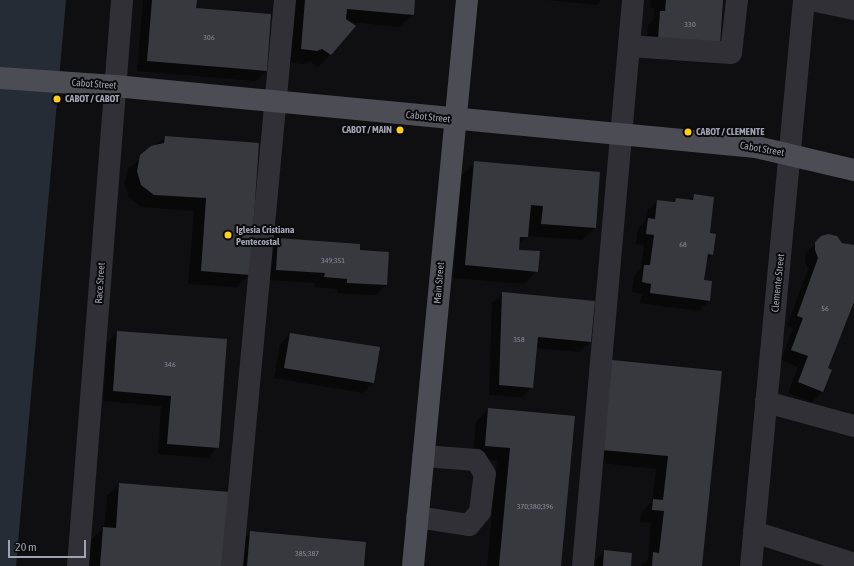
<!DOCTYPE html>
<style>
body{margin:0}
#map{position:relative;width:854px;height:566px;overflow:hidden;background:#0f0f11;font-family:"Asap Condensed",sans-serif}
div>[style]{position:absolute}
.water>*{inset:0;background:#252c35}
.shadow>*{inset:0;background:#0007}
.building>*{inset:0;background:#38393f}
.minor>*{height:22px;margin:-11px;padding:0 11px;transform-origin:11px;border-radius:11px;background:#303036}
.major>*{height:22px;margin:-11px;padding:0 11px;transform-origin:11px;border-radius:11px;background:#4c4c55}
.dots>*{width:11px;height:11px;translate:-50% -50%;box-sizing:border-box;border:2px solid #0a0a0b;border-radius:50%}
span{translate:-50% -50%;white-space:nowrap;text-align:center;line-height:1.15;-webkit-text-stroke:4px #0a0a0b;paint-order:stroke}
.number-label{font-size:8px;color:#858896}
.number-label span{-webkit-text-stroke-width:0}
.street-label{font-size:10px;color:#9fa2b3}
.poi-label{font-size:10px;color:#9fa2b3;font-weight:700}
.left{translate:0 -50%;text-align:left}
.right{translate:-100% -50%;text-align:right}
.scale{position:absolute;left:8px;top:540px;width:78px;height:18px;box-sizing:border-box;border:2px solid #9fa2b3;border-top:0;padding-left:5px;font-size:12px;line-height:14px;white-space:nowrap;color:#9fa2b3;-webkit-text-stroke:3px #0a0a0b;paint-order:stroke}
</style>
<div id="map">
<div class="water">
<i style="clip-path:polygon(0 0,66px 0,16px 566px,0 566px)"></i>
</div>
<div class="shadow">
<i style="clip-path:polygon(143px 0,196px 0,195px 9px,266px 71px,256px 81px,137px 71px)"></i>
<i style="clip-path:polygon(287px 0,414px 0,413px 14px,400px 27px,349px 22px,331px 54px,318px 67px,309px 61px,303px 64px,288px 62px)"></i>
<i style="clip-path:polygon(547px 0,601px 0,597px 5px)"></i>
<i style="clip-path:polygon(651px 0,722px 0,646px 52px,648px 25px,653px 20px,654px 8px,650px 8px)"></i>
<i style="clip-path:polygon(165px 137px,258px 144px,249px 274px,237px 287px,188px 284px,194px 211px,141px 207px,129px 197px,124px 184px,128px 169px)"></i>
<i style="clip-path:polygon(475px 162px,595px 228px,582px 240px,527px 236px,519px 246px,518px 250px,537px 271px,524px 284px,453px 278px,462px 175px)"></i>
<i style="clip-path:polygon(694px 196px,709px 234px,712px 255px,706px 261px,703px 281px,709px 301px,699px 311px,640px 303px,642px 294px,632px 292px,634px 276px,641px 269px,644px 245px,636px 244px,638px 229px,646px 220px,647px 211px,658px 201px,672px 203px,676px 199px,689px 200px)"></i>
<i style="clip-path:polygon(822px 237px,854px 246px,854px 299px,827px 369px,830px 370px,822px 392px,812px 402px,788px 393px,798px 367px,781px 360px,793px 328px,787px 326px,808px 269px,805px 261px,805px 254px)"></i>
<i style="clip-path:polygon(278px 239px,386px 285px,376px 295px,337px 293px,337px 289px,314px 287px,315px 283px,266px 280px,268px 250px)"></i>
<i style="clip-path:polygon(503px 293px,590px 342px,579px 352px,536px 348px,532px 387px,522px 397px,489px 395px,492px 303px)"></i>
<i style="clip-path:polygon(118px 332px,218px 447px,208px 458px,158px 454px,161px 406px,103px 401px,107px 343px)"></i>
<i style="clip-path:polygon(290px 334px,373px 382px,363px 393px,274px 378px,280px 344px)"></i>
<i style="clip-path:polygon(721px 372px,701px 566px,641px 566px,648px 559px,651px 523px,640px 522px,641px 513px,652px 502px,656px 469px,590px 462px,599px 374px)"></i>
<i style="clip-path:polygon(489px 409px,574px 417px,560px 566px,487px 566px,497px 461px,473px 458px,476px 422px)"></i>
<i style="clip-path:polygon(120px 484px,223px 566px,88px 566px,90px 541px,104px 528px,107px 496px)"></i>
<i style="clip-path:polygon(251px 532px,363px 566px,238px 566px,240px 543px)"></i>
<i style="clip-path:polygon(604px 551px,630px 566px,594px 566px,594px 562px)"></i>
</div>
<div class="building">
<i style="clip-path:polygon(152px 0,197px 0,196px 8px,271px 14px,267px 71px,147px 61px)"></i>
<i style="clip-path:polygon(305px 0,415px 0,414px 15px,347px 9px,346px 19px,356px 26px,331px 55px,322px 49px,317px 51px,301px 49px)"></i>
<i style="clip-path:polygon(666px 0,723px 0,720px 45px,658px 39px,660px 11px,665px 11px)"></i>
<i style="clip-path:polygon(165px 136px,259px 143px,250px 275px,201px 271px,206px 198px,154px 195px,141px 185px,137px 171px,140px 155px,151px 146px,164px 143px)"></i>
<i style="clip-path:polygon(474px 161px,600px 172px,596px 228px,541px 224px,543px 206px,531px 205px,528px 237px,520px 237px,519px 250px,540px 251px,538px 272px,465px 265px)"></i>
<i style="clip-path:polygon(694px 194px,714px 197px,710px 233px,716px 234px,713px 255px,708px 254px,704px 280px,712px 281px,710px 301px,650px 293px,651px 284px,642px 282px,644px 265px,650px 265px,654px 235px,646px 234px,648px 218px,655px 219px,657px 200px,675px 202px,676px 198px,693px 200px)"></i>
<i style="clip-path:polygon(828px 234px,837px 236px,842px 243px,854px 245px,854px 302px,828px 368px,832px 370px,823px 392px,798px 382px,808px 356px,791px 350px,803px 318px,797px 316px,818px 258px,815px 250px,815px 242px,821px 236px)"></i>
<i style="clip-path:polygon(278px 238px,360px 244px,360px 250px,389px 252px,387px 285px,347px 283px,347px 279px,324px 277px,325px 273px,276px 270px)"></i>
<i style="clip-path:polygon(502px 292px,595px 301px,591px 342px,538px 337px,533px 388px,499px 385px)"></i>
<i style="clip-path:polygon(117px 331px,227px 339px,219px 448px,167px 444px,171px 396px,113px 391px)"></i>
<i style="clip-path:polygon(290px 333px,380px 347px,374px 383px,284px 368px)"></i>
<i style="clip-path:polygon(612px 360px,722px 371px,702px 566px,652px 566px,653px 552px,659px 553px,664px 511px,652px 510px,653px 499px,663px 500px,668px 456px,602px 450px)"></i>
<i style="clip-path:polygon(488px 408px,575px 416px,561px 566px,499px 566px,510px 448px,485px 446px)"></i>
<i style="clip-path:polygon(119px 483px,230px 492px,224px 566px,100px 566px,103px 527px,116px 528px)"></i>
<i style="clip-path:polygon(250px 531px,366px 542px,364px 566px,247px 566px)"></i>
<i style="clip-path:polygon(604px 550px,632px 553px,631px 566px,603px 566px)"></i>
</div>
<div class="minor">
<i style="left:811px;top:0;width:44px;rotate:11.8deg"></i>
<i style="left:629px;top:46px;width:102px;rotate:3.9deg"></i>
<i style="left:731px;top:53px;width:53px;rotate:-83.5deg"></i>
<i style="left:766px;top:402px;width:91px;rotate:15.3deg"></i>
<i style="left:417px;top:517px;width:53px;rotate:8.7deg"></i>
<i style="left:469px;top:525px;width:17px;rotate:-50deg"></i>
<i style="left:480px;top:512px;width:38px;rotate:-83deg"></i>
<i style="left:485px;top:474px;width:17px;rotate:-123deg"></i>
<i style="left:476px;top:460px;width:53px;rotate:-175.7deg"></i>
<i style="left:754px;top:532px;width:105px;rotate:17.7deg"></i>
<i style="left:78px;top:566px;width:568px;rotate:-85.55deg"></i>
<i style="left:232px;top:566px;width:568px;rotate:-84.65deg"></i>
<i style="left:583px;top:566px;width:568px;rotate:-84.95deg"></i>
<i style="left:751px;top:566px;width:568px;rotate:-84.65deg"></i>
</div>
<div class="major">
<i style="left:0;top:78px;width:115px;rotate:4deg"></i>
<i style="left:115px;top:86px;width:644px;rotate:5.44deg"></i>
<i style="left:756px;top:147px;width:101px;rotate:13.2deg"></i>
<i style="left:413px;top:566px;width:569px;rotate:-84.55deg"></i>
</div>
<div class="dots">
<i style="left:57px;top:99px;background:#ffcf19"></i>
<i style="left:400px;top:130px;background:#ffcf19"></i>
<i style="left:688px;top:132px;background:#ffcf19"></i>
<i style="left:228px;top:235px;background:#ffcf19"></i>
</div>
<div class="number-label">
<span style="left:690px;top:25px">330</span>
<span style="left:209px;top:38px">306</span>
<span style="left:683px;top:245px">68</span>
<span style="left:333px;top:261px">349;351</span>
<span style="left:825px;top:309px">56</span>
<span style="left:519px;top:340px">358</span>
<span style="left:170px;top:365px">346</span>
<span style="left:535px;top:507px">370;380;396</span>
<span style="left:307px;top:554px">385;387</span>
</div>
<div class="street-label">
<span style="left:94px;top:84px;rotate:4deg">Cabot Street</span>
<span style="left:428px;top:117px;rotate:6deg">Cabot Street</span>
<span style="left:762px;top:149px;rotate:10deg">Cabot Street</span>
<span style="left:100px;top:283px;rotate:-86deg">Race Street</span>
<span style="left:439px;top:283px;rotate:-85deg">Main Street</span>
<span style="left:778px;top:283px;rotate:-84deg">Clemente Street</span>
</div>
<div class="poi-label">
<span class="left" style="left:65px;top:99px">CABOT / CABOT</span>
<span class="right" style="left:392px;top:130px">CABOT / MAIN</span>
<span class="left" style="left:696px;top:132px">CABOT / CLEMENTE</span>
<span class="left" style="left:236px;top:235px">Iglesia Cristiana<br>Pentecostal</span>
</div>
<div class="scale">20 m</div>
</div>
